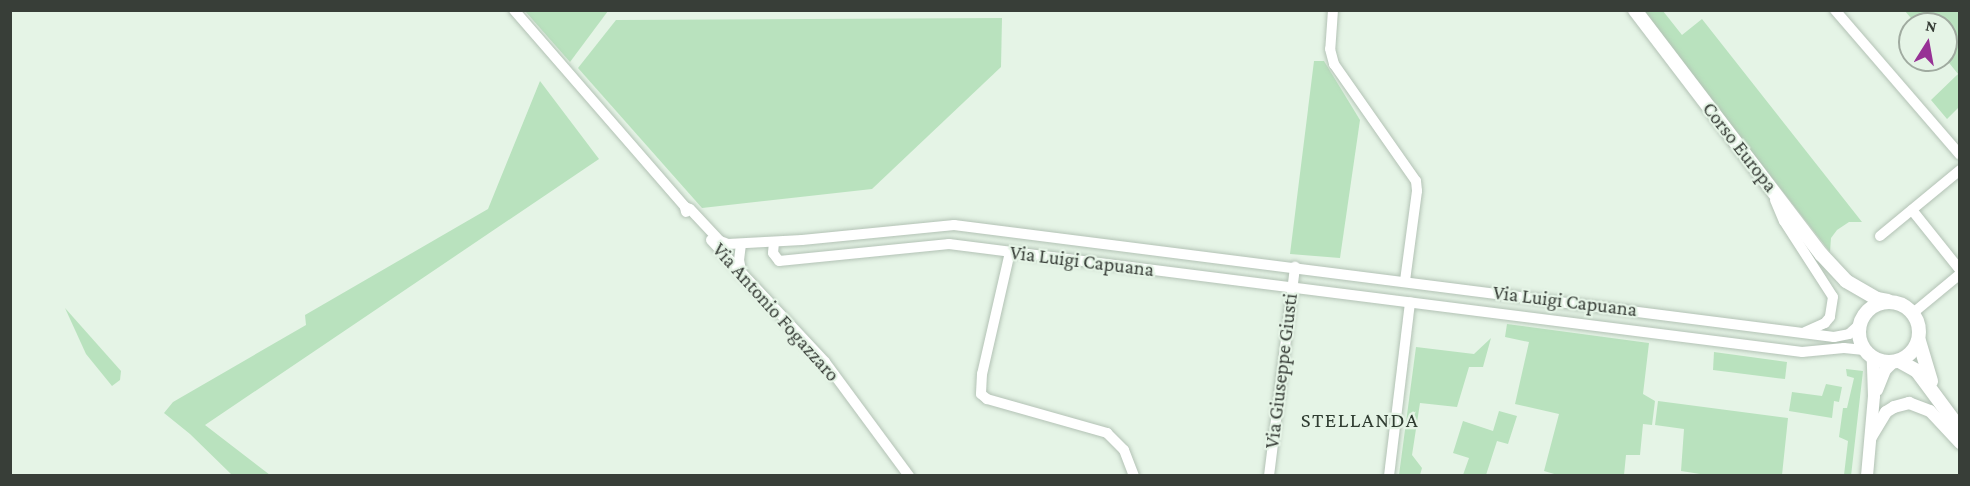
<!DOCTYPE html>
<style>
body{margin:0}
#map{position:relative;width:1970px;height:486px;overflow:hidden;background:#e5f4e6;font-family:"Crimson Pro",serif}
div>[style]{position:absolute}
.green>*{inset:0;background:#b9e2be}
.roads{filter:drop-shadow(0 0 2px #b3c2b5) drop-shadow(0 0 2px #b3c2b5)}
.minor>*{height:10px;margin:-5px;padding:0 5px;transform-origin:5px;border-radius:5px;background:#fff}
.tertiary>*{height:12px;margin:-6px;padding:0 6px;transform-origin:6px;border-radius:6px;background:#fff}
.secondary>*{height:14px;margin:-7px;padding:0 7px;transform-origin:7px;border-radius:7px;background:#fff}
.secondary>.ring{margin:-7px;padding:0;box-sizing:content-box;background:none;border:14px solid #fff;border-radius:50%}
span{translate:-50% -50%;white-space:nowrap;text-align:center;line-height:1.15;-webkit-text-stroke:4.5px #e5f4e6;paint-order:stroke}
.street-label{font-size:20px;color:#383e38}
.neighbourhood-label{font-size:21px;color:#303d32;letter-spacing:1.5px}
.frame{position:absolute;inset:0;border:12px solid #383e38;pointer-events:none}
.north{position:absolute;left:1898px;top:12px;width:60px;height:60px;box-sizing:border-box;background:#e5f4e6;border:2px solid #a0aba0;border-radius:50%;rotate:11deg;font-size:16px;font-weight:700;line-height:24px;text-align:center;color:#383e38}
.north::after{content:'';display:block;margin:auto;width:21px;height:27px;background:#973195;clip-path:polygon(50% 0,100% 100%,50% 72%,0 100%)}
</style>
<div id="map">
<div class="green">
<i style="clip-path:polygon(525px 11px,608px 11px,570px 62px)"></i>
<i style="clip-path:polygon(1642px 11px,1663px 11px,1682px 35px,1702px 19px,1862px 222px,1849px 222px,1837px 230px,1831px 238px,1830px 252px)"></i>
<i style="clip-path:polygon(1905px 11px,1959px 11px,1959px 107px,1947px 119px,1931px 100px,1958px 74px,1946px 59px,1946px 24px,1916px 24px)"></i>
<i style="clip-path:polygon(1002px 18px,1001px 67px,872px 189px,702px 208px,578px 68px,616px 20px)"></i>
<i style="clip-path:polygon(1314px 61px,1324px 61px,1360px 120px,1340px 258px,1290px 254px)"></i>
<i style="clip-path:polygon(540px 81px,599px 159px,205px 425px,270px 475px,232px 475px,190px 434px,164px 413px,173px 402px,306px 325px,305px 315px,488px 209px)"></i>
<i style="clip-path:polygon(65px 308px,121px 371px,120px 380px,112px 386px,86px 354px)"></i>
<i style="clip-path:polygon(1507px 324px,1649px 343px,1643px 394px,1655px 401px,1652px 425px,1643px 424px,1640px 455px,1626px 455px,1624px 475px,1561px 476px,1544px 471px,1559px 414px,1515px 404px,1529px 342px,1505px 337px)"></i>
<i style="clip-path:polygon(1491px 338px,1483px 367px,1469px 367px,1457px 407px,1420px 403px,1412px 455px,1422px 468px,1420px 475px,1399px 475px,1416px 347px,1474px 354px)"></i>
<i style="clip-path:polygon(1714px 352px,1787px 362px,1785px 379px,1713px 370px)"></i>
<i style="clip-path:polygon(1846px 369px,1863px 371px,1851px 476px,1844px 475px,1848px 441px,1839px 437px,1843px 408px,1847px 408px,1854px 378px,1847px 376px)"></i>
<i style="clip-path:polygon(1826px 384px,1842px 387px,1839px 402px,1834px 401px,1832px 418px,1789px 411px,1792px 392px,1822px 396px)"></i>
<i style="clip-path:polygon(1658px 401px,1788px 418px,1782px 475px,1713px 476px,1681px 471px,1684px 429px,1655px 425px)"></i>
<i style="clip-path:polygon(1499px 411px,1517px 416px,1508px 444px,1497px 441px,1486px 475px,1463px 475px,1469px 458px,1453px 453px,1463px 421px,1493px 431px)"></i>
</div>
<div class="roads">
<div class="minor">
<i style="left:514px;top:10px;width:261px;rotate:49deg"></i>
<i style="left:685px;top:207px;width:5px;rotate:79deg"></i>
<i style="left:1333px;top:10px;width:39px;rotate:94deg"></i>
<i style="left:1330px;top:49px;width:16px;rotate:75deg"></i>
<i style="left:1334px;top:64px;width:143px;rotate:55deg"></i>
<i style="left:1416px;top:181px;width:10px;rotate:84deg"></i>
<i style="left:1417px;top:191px;width:91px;rotate:97.6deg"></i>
<i style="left:1835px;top:10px;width:191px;rotate:49.2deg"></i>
<i style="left:1775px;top:200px;width:23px;rotate:67deg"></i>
<i style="left:1784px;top:221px;width:90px;rotate:57.2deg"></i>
<i style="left:1833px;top:297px;width:20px;rotate:99deg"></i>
<i style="left:1830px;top:317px;width:8px;rotate:130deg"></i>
<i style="left:1825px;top:323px;width:22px;rotate:156deg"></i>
<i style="left:685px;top:207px;width:5px;rotate:22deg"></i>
<i style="left:690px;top:209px;width:44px;rotate:46.8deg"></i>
<i style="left:720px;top:241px;width:9px;rotate:21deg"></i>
<i style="left:728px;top:244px;width:74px;rotate:-3.1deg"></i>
<i style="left:802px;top:240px;width:153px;rotate:-5.6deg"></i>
<i style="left:954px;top:225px;width:887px;rotate:7.25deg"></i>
<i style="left:1834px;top:337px;width:15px;rotate:-11deg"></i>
<i style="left:1849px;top:334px;width:13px;rotate:-42deg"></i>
<i style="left:1912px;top:210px;width:77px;rotate:51.3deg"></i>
<i style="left:1880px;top:236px;width:104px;rotate:-39.5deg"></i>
<i style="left:711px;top:240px;width:167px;rotate:46.9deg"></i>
<i style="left:825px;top:362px;width:142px;rotate:53.6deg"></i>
<i style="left:774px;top:242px;width:11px;rotate:95deg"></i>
<i style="left:773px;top:253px;width:10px;rotate:53deg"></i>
<i style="left:779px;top:261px;width:171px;rotate:-5.7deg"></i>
<i style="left:949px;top:244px;width:860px;rotate:7.22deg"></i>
<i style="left:1802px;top:352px;width:42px;rotate:-5.4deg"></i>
<i style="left:1844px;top:348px;width:20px;rotate:6deg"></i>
<i style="left:741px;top:244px;width:16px;rotate:97deg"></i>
<i style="left:739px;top:260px;width:15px;rotate:79deg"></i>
<i style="left:1010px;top:252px;width:125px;rotate:102.9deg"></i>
<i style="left:982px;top:374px;width:20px;rotate:93deg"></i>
<i style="left:981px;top:394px;width:8px;rotate:40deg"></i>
<i style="left:987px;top:399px;width:125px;rotate:15.8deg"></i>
<i style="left:1107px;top:433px;width:24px;rotate:45deg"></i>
<i style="left:1124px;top:450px;width:28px;rotate:69deg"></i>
<i style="left:1913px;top:313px;width:61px;rotate:-39.7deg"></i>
<i style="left:1269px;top:476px;width:211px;rotate:-82.9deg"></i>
<i style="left:1389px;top:476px;width:175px;rotate:-83.1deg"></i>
</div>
<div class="tertiary">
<i style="left:1877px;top:390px;width:22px;rotate:-68deg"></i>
<i style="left:1885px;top:370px;width:10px;rotate:-45deg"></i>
<i style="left:1871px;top:437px;width:29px;rotate:-59deg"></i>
<i style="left:1886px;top:412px;width:9px;rotate:-32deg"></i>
<i style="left:1894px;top:407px;width:16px;rotate:-15deg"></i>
<i style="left:1909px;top:403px;width:22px;rotate:21deg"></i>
<i style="left:1930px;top:411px;width:44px;rotate:46.8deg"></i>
<i style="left:1867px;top:476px;width:80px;rotate:-85deg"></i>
<i style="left:1874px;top:396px;width:38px;rotate:-92deg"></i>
</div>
<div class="secondary">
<i style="left:1635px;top:10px;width:307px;rotate:52.7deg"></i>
<i style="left:1821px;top:254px;width:37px;rotate:47deg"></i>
<i style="left:1846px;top:281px;width:36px;rotate:30deg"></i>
<i style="left:1877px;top:299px;width:11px;rotate:10deg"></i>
<i class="ring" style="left:1859px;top:302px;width:46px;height:46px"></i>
<i style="left:1919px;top:341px;width:42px;rotate:73.3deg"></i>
<i style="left:1899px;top:361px;width:21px;rotate:29deg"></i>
<i style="left:1917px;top:371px;width:72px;rotate:53.4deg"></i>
</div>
</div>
<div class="street-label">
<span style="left:1740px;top:147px;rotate:52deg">Corso Europa</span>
<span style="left:1082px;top:261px;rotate:7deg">Via Luigi Capuana</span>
<span style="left:1565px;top:301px;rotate:7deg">Via Luigi Capuana</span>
<span style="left:776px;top:312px;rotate:48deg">Via Antonio Fogazzaro</span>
<span style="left:1281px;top:371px;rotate:-83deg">Via Giuseppe Giusti</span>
</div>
<div class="neighbourhood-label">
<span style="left:1360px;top:420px">STELLANDA</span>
</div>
<div class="frame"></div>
<div class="north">N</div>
</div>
